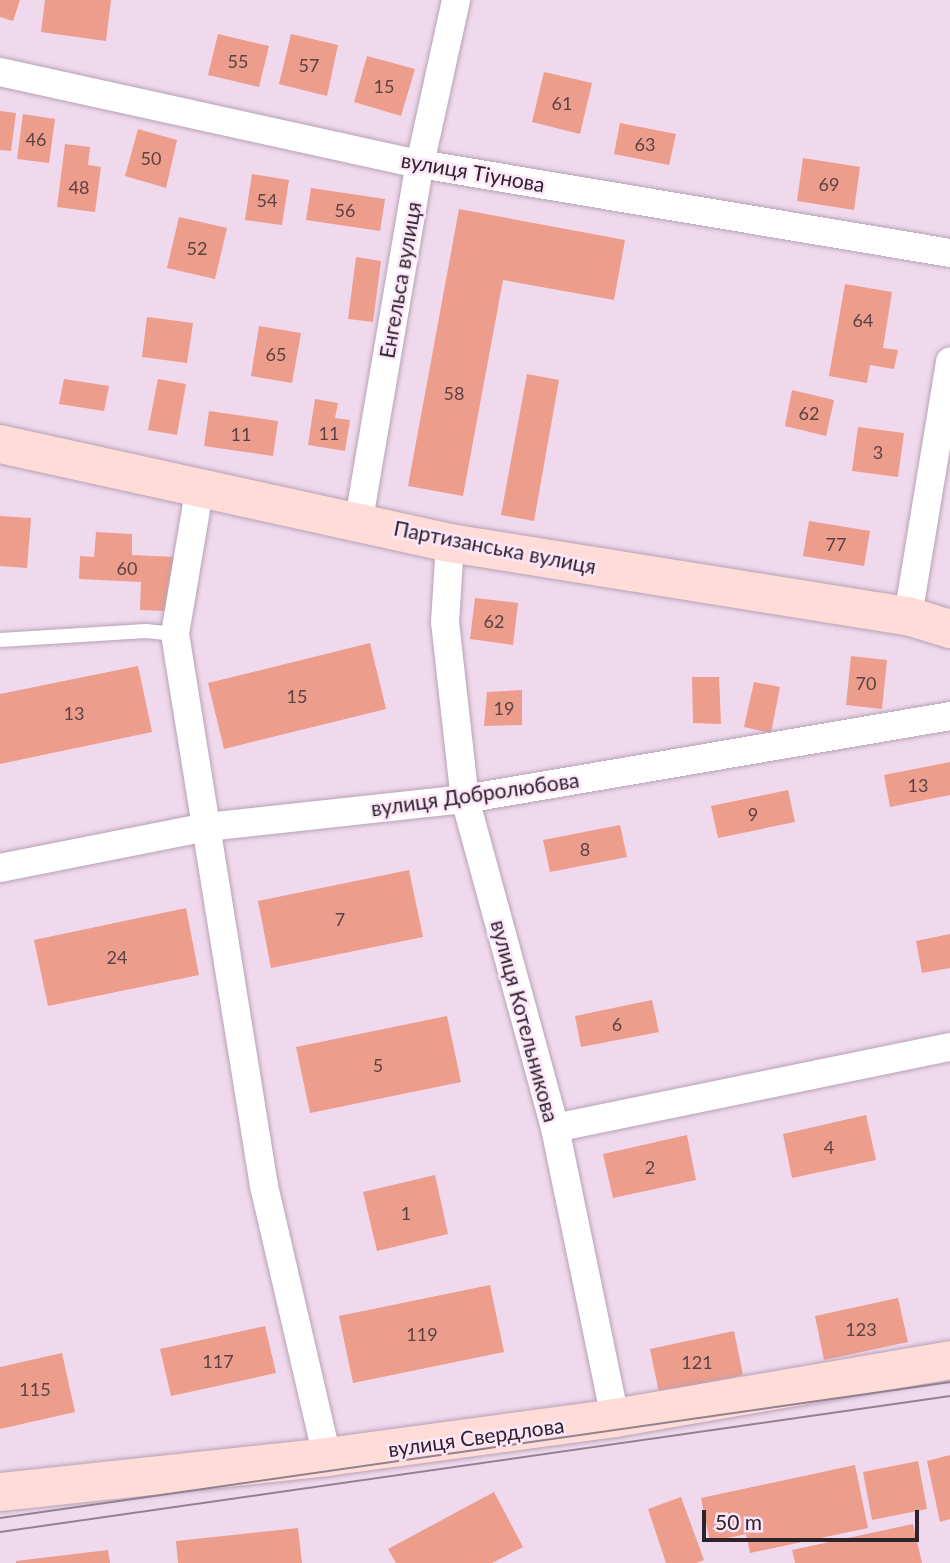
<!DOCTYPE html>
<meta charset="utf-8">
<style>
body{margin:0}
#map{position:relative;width:950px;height:1563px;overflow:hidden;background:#f0d9ed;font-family:Lato,sans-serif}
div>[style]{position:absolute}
.building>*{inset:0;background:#ec9d8c}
.roads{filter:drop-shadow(0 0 2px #b7a2b5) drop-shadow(0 0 2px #b7a2b5)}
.lane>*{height:14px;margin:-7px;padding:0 7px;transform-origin:7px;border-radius:7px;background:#fff}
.street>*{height:28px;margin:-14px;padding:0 14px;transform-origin:14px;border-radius:14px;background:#fff}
.secondary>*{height:38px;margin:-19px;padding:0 19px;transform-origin:19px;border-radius:19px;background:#ffdcd7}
.tram>*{height:2px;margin:-1px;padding:0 1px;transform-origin:1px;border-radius:1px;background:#928190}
span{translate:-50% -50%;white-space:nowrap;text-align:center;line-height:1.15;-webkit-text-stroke:5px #fde6fa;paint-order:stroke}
.number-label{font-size:18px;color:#5c4243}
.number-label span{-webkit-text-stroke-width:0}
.street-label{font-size:21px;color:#2c232b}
.scale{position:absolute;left:702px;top:1510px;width:217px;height:32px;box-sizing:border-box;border:4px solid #2c232b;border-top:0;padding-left:9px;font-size:21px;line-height:24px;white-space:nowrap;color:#2c232b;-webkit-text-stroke:5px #fde6fa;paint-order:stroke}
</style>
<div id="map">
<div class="building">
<i style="clip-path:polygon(0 0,20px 0,13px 21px,0 17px)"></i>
<i style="clip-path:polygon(45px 0,111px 0,106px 41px,41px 32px)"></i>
<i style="clip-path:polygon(218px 34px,269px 46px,259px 87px,208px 75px)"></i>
<i style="clip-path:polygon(291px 34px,338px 45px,327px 96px,279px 84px)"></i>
<i style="clip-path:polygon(367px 56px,415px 69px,401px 116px,354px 102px)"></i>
<i style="clip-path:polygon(544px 72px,592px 83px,580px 134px,532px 122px)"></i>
<i style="clip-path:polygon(0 111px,16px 113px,11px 151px,0 150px)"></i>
<i style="clip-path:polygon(23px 114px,55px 119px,49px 163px,17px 159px)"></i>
<i style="clip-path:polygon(620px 123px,676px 134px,669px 165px,614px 154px)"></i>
<i style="clip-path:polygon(138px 129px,177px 140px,166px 188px,125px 176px)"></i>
<i style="clip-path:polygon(65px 144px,90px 147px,88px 165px,101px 167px,95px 212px,57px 207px)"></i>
<i style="clip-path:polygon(803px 158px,860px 167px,854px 210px,797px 201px)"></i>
<i style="clip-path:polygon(252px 174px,289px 180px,282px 225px,245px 220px)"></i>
<i style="clip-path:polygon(311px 188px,385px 199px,380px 231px,306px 220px)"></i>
<i style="clip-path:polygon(459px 209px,625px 240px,614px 300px,503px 280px,463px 496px,408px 486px)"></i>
<i style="clip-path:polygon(179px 217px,227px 228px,215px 279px,167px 268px)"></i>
<i style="clip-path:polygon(356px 257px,381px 261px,373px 322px,348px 319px)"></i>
<i style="clip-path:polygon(845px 284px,892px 292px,883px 348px,898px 350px,894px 369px,870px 365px,867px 383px,829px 376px)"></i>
<i style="clip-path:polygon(147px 317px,193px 323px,187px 363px,142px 357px)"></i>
<i style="clip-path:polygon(259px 326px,301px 333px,292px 383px,251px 376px)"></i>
<i style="clip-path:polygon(527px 374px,559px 380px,534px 521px,501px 515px)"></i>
<i style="clip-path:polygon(64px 379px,109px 386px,104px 411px,59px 404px)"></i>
<i style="clip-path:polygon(158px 379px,186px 384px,177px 435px,148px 430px)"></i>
<i style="clip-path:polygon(792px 390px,834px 400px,826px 436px,785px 426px)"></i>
<i style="clip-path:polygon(315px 399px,338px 403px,335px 418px,350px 420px,345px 451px,308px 445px)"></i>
<i style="clip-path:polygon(209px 411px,278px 421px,273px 456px,204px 446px)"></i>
<i style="clip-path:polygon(858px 427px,904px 433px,898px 477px,852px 471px)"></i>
<i style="clip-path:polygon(0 516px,31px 518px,27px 568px,0 566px)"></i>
<i style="clip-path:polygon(809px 521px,870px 531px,864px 566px,803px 556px)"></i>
<i style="clip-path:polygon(96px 532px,132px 534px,132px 555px,175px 557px,166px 611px,140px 610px,141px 582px,79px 579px,80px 556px,94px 557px)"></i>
<i style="clip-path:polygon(475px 598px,518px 603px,513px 645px,470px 639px)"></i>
<i style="clip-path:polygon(370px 643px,386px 709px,224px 749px,208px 683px)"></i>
<i style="clip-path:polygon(851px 656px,887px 660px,882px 709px,846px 705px)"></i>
<i style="clip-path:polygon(138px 666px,152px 732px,0 764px,0 694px)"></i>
<i style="clip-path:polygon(692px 677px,719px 677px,721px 724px,693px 723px)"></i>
<i style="clip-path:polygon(754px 682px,780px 687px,771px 733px,744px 727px)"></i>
<i style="clip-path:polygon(522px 690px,522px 725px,484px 726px,487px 692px)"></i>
<i style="clip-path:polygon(950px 762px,950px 795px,890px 807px,884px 775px)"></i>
<i style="clip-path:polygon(788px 790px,795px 822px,718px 838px,711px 806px)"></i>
<i style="clip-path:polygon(620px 825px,627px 857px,550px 872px,543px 840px)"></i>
<i style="clip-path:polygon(409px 870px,423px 937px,271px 968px,258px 901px)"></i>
<i style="clip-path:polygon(186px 908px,199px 975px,48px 1006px,34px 940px)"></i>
<i style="clip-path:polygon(950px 934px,950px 968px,922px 973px,916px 941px)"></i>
<i style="clip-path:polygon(652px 1000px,659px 1032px,581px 1047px,575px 1016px)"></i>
<i style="clip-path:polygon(447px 1016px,461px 1082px,310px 1113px,296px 1047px)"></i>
<i style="clip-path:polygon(866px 1115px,876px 1160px,792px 1178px,783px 1134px)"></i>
<i style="clip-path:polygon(687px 1135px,696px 1180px,613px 1198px,603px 1154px)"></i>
<i style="clip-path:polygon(435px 1175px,448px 1234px,377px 1251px,363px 1192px)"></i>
<i style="clip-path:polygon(490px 1285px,504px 1352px,353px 1383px,339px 1316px)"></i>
<i style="clip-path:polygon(898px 1298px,908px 1342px,824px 1360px,815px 1316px)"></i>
<i style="clip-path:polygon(265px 1326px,276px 1373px,171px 1396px,160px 1349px)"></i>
<i style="clip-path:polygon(734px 1331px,743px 1375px,659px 1393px,650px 1349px)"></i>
<i style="clip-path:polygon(62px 1353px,75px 1412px,0 1429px,0 1367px)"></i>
<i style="clip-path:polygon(950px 1455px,950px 1519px,940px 1522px,927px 1461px)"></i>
<i style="clip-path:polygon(918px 1461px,927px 1509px,872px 1520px,863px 1472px)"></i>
<i style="clip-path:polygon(855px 1465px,868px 1528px,750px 1553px,746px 1534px,710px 1542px,701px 1498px)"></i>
<i style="clip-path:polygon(494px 1492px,523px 1547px,492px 1563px,396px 1563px,388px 1549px)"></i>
<i style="clip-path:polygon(681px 1497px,704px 1560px,696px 1563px,666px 1563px,648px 1509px)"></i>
<i style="clip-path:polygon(913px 1524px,922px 1563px,795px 1563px,792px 1550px)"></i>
<i style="clip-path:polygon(298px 1528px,302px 1563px,178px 1563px,176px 1541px)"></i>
<i style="clip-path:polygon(108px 1550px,110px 1563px,16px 1563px,16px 1561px)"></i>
</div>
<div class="roads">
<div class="lane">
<i style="left:0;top:640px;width:146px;rotate:-3.5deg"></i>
<i style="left:146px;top:631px;width:29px;rotate:6deg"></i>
</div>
<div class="street">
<i style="left:0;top:72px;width:430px;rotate:12.4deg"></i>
<i style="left:420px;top:164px;width:537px;rotate:9.53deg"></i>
<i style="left:200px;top:486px;width:150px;rotate:99.6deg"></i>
<i style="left:175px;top:634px;width:559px;rotate:80.84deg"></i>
<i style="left:264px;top:1186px;width:278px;rotate:76.9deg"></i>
<i style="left:359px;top:519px;width:360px;rotate:-80.3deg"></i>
<i style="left:420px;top:164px;width:168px;rotate:-77.6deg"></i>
<i style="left:450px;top:543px;width:79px;rotate:93.6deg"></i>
<i style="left:445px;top:622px;width:178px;rotate:83.6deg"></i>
<i style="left:465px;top:799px;width:341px;rotate:74.7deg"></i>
<i style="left:555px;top:1128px;width:296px;rotate:78.3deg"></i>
<i style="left:908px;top:616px;width:258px;rotate:-80.6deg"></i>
<i style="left:0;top:868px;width:211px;rotate:-11.2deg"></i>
<i style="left:207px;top:827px;width:260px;rotate:-6.2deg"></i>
<i style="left:465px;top:799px;width:492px;rotate:-9.7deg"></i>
<i style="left:555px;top:1128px;width:403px;rotate:-11.6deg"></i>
</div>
<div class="secondary">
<i style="left:0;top:444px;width:461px;rotate:12.4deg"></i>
<i style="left:450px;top:543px;width:464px;rotate:9.1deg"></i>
<i style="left:908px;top:616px;width:44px;rotate:17.2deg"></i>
<i style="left:0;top:1492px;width:329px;rotate:-6.1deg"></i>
<i style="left:327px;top:1457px;width:291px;rotate:-7.7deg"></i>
<i style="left:615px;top:1418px;width:340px;rotate:-9.8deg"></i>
</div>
</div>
<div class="tram">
<i style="left:0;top:1518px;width:960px;rotate:-8.15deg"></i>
<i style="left:0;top:1532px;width:960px;rotate:-8.15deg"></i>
</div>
<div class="number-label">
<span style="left:238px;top:61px">55</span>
<span style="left:309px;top:65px">57</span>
<span style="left:384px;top:86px">15</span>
<span style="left:562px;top:103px">61</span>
<span style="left:36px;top:139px">46</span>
<span style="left:645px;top:144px">63</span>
<span style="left:151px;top:158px">50</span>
<span style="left:829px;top:184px">69</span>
<span style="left:79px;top:187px">48</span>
<span style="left:267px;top:200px">54</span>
<span style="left:345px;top:210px">56</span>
<span style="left:197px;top:248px">52</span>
<span style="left:863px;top:320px">64</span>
<span style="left:276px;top:354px">65</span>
<span style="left:454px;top:393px">58</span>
<span style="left:809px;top:413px">62</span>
<span style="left:329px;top:433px">11</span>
<span style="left:241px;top:434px">11</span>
<span style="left:878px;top:452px">3</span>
<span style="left:836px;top:544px">77</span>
<span style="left:127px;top:568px">60</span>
<span style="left:494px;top:621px">62</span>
<span style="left:866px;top:683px">70</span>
<span style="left:297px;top:696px">15</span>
<span style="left:504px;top:708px">19</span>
<span style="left:74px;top:713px">13</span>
<span style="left:918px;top:785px">13</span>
<span style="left:753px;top:814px">9</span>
<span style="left:585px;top:849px">8</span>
<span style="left:340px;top:919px">7</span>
<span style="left:117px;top:957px">24</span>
<span style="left:617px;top:1024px">6</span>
<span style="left:378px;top:1065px">5</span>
<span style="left:829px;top:1147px">4</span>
<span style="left:650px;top:1167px">2</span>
<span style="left:406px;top:1213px">1</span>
<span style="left:861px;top:1329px">123</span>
<span style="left:422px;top:1334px">119</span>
<span style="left:218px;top:1361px">117</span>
<span style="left:697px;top:1362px">121</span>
<span style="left:35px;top:1389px">115</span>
</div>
<div class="street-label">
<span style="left:473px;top:172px;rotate:10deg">вулиця Тіунова</span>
<span style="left:400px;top:280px;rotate:-80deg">Енгельса вулиця</span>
<span style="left:495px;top:547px;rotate:11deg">Партизанська вулиця</span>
<span style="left:475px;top:794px;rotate:-8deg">вулиця Добролюбова</span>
<span style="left:525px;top:1021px;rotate:75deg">вулиця Котельникова</span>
<span style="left:476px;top:1437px;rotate:-8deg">вулиця Свердлова</span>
</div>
<div class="scale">50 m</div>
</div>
